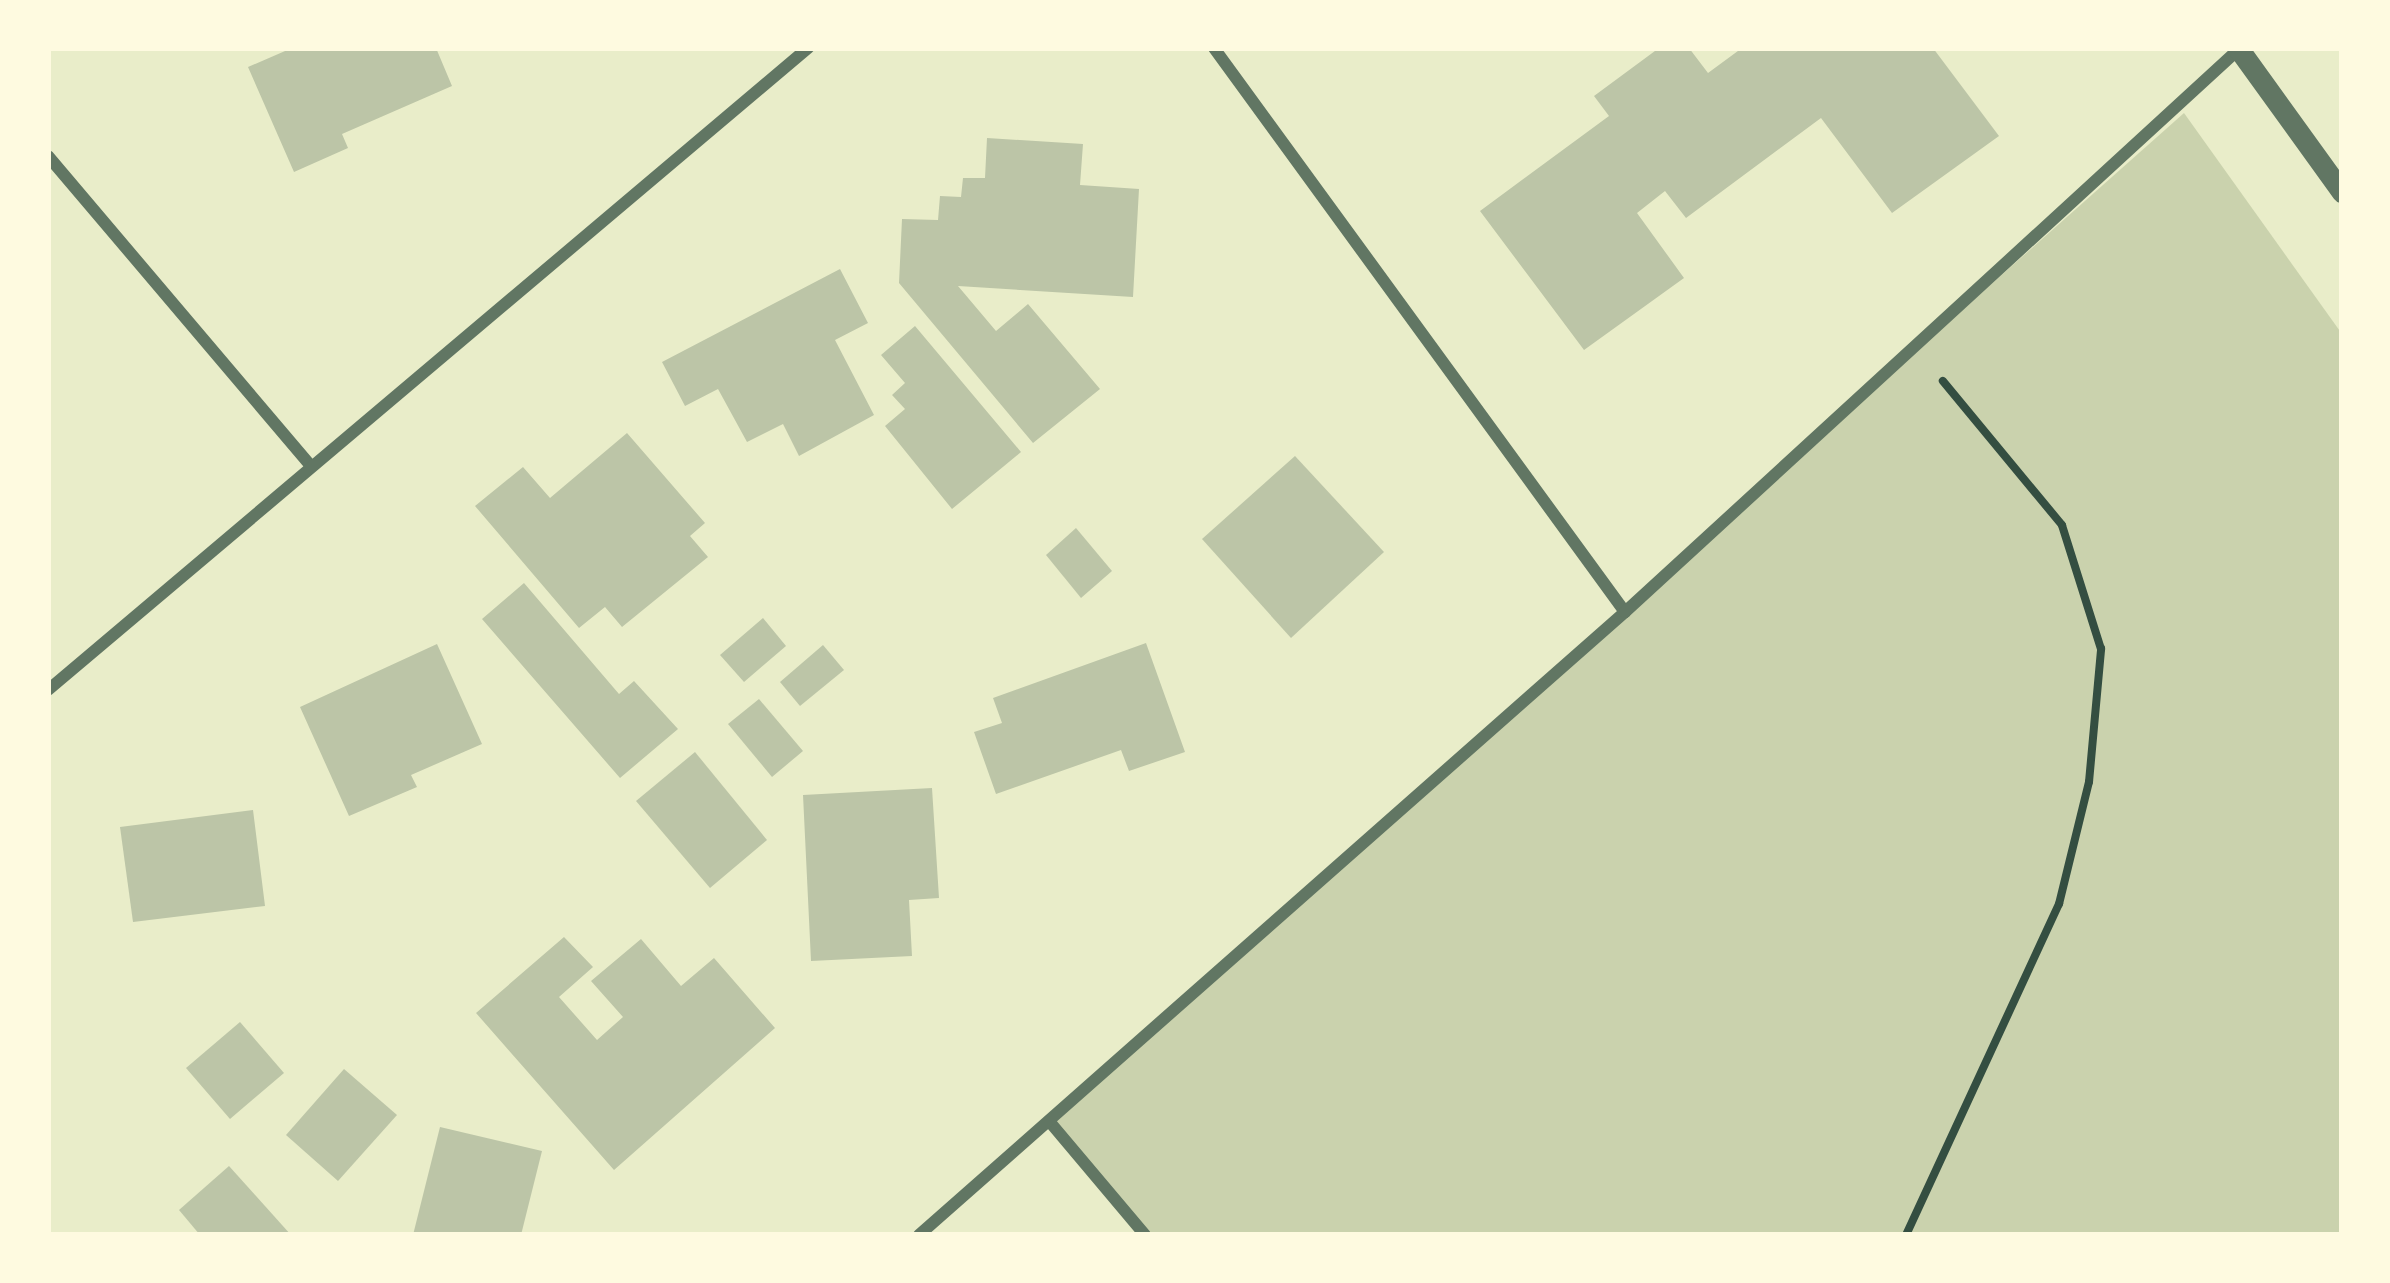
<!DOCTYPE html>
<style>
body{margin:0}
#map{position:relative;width:2390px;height:1283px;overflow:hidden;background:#e9edc9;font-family:Signika,sans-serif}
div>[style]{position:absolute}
.green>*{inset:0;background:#cad2ad}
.building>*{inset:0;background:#bcc5a7}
.path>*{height:8px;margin:-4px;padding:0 4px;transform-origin:4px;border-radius:4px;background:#344e41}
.minor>*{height:12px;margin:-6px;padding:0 6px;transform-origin:6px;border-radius:6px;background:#617663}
.tertiary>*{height:21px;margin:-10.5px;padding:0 10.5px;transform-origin:10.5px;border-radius:10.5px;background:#617663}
span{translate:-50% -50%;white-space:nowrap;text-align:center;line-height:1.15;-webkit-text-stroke:12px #fefae0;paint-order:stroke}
.frame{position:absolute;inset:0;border:51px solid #fefae0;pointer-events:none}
</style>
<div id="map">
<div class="green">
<i style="clip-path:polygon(2184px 113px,2342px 334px,2342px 1235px,1152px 1235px,1050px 1120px)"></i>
</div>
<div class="building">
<i style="clip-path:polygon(292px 48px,436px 48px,452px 86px,342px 134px,348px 148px,294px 172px,248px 67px)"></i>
<i style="clip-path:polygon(1659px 48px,1689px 48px,1708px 73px,1742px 48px,1933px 48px,1999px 136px,1892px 213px,1821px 118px,1686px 218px,1665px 191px,1637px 213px,1684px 278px,1584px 350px,1480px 211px,1609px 116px,1594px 96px)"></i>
<i style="clip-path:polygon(987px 138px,1083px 144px,1080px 185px,1139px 189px,1133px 297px,958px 286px,996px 331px,1028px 304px,1100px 389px,1033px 443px,899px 283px,902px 219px,938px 220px,940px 196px,961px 197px,963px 178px,985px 178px)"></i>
<i style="clip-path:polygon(840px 269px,868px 323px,835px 340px,874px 415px,799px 456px,783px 424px,747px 442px,718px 389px,685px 406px,662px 362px)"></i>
<i style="clip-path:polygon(915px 326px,1021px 452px,952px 509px,885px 426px,905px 409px,892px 395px,905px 383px,881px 355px)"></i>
<i style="clip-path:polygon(627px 433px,705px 523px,690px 536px,708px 557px,622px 627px,605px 607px,579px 628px,475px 506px,523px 467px,550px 498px)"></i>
<i style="clip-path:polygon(1295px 456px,1384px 552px,1291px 638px,1202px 539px)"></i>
<i style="clip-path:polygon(1076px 528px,1112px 571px,1081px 598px,1046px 555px)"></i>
<i style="clip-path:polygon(524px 583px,619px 694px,634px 681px,678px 729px,620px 778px,482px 619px)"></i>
<i style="clip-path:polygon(763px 618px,786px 646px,744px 682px,720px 655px)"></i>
<i style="clip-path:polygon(1146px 643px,1185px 752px,1129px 771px,1121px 750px,996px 794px,974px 732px,1002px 723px,993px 698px)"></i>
<i style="clip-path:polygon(437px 644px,482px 744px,411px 775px,417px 787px,349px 816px,300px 707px)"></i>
<i style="clip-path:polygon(823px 645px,844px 670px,800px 706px,780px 682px)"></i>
<i style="clip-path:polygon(759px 699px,803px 751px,772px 777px,728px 724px)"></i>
<i style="clip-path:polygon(695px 752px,767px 840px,710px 888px,636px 801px)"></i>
<i style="clip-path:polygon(932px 788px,939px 898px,909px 900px,912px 956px,811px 961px,803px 795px)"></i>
<i style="clip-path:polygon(253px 810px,265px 906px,133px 922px,120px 827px)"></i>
<i style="clip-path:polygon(564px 937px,593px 967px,559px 997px,597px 1040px,623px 1017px,591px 981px,641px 939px,681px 986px,714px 958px,775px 1028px,614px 1170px,476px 1013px)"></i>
<i style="clip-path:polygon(240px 1022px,284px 1073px,230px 1119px,186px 1068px)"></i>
<i style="clip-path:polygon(344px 1069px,397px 1115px,338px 1181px,286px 1135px)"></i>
<i style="clip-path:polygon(440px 1127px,542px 1151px,521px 1235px,413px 1235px)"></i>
<i style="clip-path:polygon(229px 1166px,291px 1235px,200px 1235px,179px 1210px)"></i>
</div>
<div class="path">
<i style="left:1906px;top:1235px;width:365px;rotate:-65.2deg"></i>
<i style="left:2059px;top:904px;width:126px;rotate:-76.2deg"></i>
<i style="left:2089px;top:782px;width:134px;rotate:-84.8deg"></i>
<i style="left:2101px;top:649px;width:130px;rotate:-107.5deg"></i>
<i style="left:2062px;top:525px;width:187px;rotate:-129.6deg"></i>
</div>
<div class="minor">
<i style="left:1214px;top:48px;width:698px;rotate:53.92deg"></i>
<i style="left:48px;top:156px;width:404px;rotate:49.7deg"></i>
<i style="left:48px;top:690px;width:995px;rotate:-40.19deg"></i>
<i style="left:1049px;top:1121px;width:149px;rotate:49.9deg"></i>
<i style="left:919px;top:1235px;width:942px;rotate:-41.43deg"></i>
<i style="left:1625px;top:612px;width:833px;rotate:-42.52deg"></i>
</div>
<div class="tertiary">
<i style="left:2238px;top:48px;width:178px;rotate:54.2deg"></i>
</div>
<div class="frame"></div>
</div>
